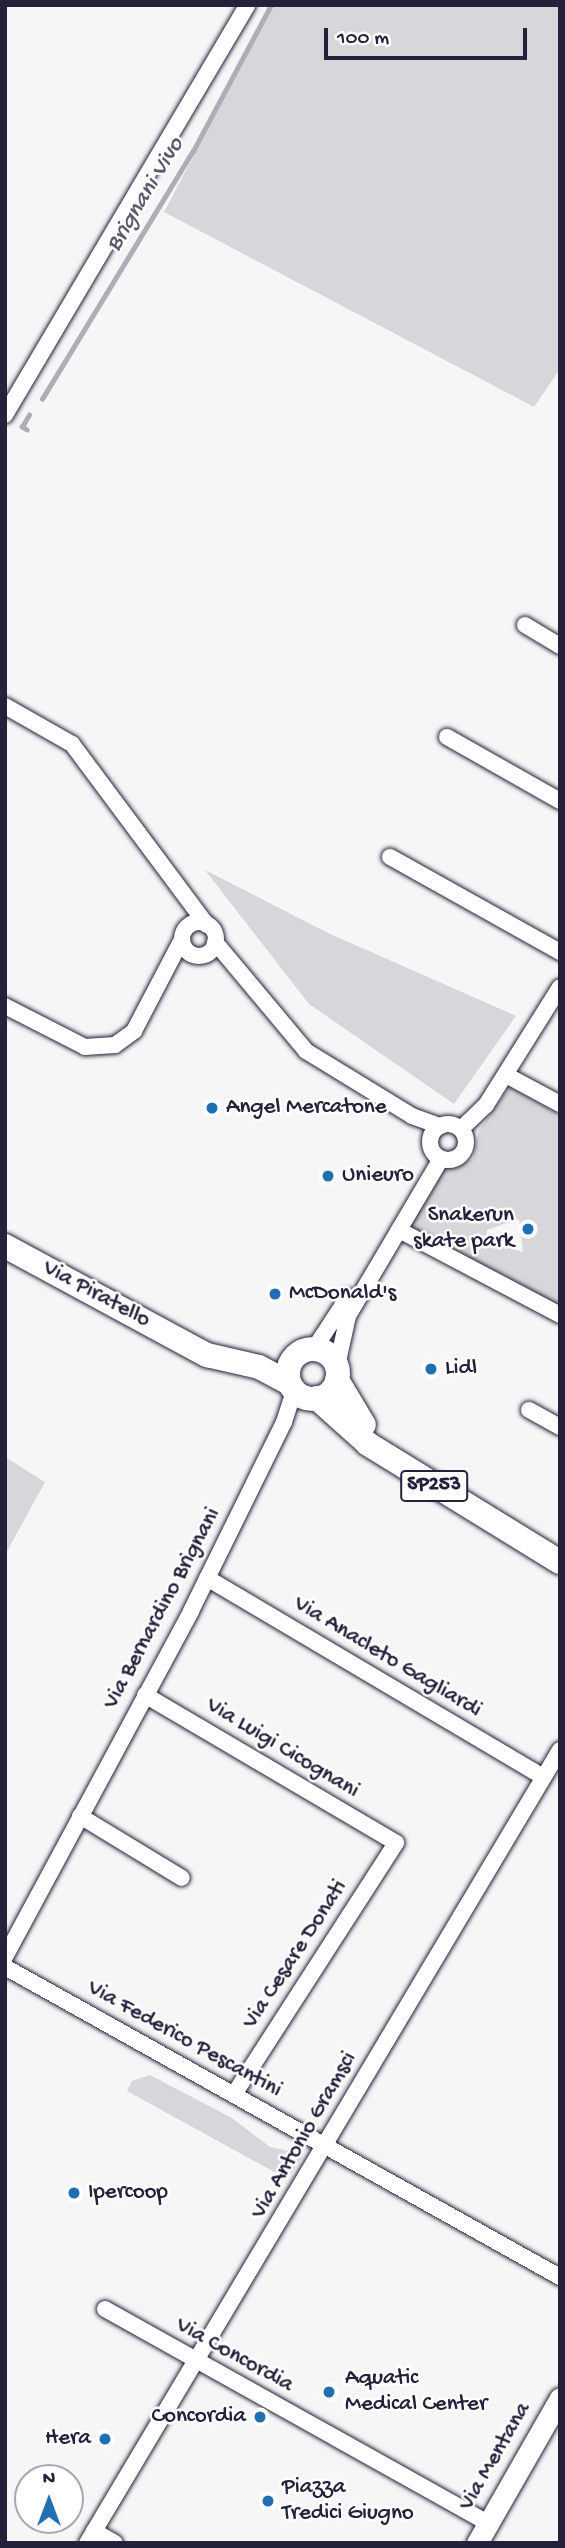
<!DOCTYPE html>
<style>
body{margin:0}
#map{position:relative;width:565px;height:2548px;overflow:hidden;background:#f6f6f7;font-family:"Gochi Hand",sans-serif}
div>[style]{position:absolute}
.green>*{inset:0;background:#d7d7db}
.stream>*{height:4.5px;margin:-2.25px;padding:0 2.25px;transform-origin:2.25px;border-radius:2.25px;background:#aeaeb7}
.roads{filter:drop-shadow(0 0 2px #22223b) drop-shadow(0 0 2px #22223b)}
.minor>*{height:16px;margin:-8px;padding:0 8px;transform-origin:8px;border-radius:8px;background:#fff}
.minor>.ring{margin:-8px;padding:0;box-sizing:content-box;background:none;border:16px solid #fff;border-radius:50%}
.secondary>*{height:21px;margin:-10.5px;padding:0 10.5px;transform-origin:10.5px;border-radius:10.5px;background:#fff}
.primary>*{height:24px;margin:-12px;padding:0 12px;transform-origin:12px;border-radius:12px;background:#fff}
.primary>.ring{margin:-12px;padding:0;box-sizing:content-box;background:none;border:24px solid #fff;border-radius:50%}
.dots>*{width:19px;height:19px;translate:-50% -50%;box-sizing:border-box;border:4px solid #fff;border-radius:50%}
span{translate:-50% -50%;white-space:nowrap;text-align:center;line-height:1.15;-webkit-text-stroke:5px #fff;paint-order:stroke}
.shield-label span{padding:2px 5px;background:#fff;border:2px solid;border-radius:5px;-webkit-text-stroke-width:0}
.shield-label{font-size:21px;color:#22223b;font-weight:700}
.poi-label{font-size:23px;color:#22223b}
.left{translate:0 -50%;text-align:left}
.right{translate:-100% -50%;text-align:right}
.street-label{font-size:23px;color:#22223b}
.water-label{font-size:24px;color:#5a5a6d;font-style:italic}
.frame{position:absolute;inset:0;border:7px solid #22223b;pointer-events:none}
.north{position:absolute;left:14px;top:2464px;width:70px;height:70px;box-sizing:border-box;background:#fff;border:2px solid #a7a7b1;border-radius:50%;rotate:0deg;font-size:19px;font-weight:700;line-height:28px;text-align:center;color:#22223b}
.north::after{content:'';display:block;margin:auto;width:24px;height:32px;background:#1f6fb2;clip-path:polygon(50% 0,100% 100%,50% 72%,0 100%)}
.scale{position:absolute;left:324px;top:28px;width:203px;height:32px;box-sizing:border-box;border:4px solid #22223b;border-top:0;padding-left:9px;font-size:21px;line-height:24px;white-space:nowrap;color:#22223b;-webkit-text-stroke:5px #fff;paint-order:stroke}
</style>
<div id="map">
<div class="green">
<i style="clip-path:polygon(273px 5px,560px 5px,560px 369px,534px 407px,164px 212px)"></i>
<i style="clip-path:polygon(205px 870px,328px 933px,516px 1016px,454px 1104px,309px 1004px)"></i>
<i style="clip-path:polygon(evenodd,510px 1087px,560px 1115px,560px 1309px,408px 1228px,444px 1169px,473px 1159px,479px 1130px,510px 1087px,519px 1219px,523px 1252px,486px 1240px,487px 1230px,519px 1219px)"></i>
<i style="clip-path:polygon(5px 1457px,45px 1482px,5px 1555px)"></i>
<i style="clip-path:polygon(150px 2075px,232px 2118px,270px 2147px,304px 2154px,287px 2179px,127px 2091px,132px 2081px)"></i>
</div>
<div class="stream">
<i style="left:42px;top:399px;width:290px;rotate:-58.7deg"></i>
<i style="left:193px;top:151px;width:166px;rotate:-61.9deg"></i>
<i style="left:27px;top:430px;width:6px;rotate:-149deg"></i>
<i style="left:22px;top:427px;width:14px;rotate:-60deg"></i>
</div>
<div class="roads">
<div class="minor">
<i style="left:5px;top:415px;width:476px;rotate:-59.4deg"></i>
<i style="left:525px;top:625px;width:41px;rotate:31deg"></i>
<i style="left:5px;top:706px;width:77px;rotate:29.6deg"></i>
<i style="left:72px;top:744px;width:226px;rotate:53.3deg"></i>
<i style="left:447px;top:737px;width:130px;rotate:29.5deg"></i>
<i style="left:390px;top:857px;width:195px;rotate:29.2deg"></i>
<i class="ring" style="left:182px;top:922px;width:18px;height:18px"></i>
<i style="left:215px;top:942px;width:142px;rotate:50.1deg"></i>
<i style="left:306px;top:1051px;width:124px;rotate:31.5deg"></i>
<i style="left:412px;top:1116px;width:30px;rotate:20deg"></i>
<i style="left:5px;top:1006px;width:90px;rotate:27.1deg"></i>
<i style="left:85px;top:1047px;width:30px;rotate:-4deg"></i>
<i style="left:115px;top:1045px;width:24px;rotate:-36deg"></i>
<i style="left:134px;top:1031px;width:104px;rotate:-62.4deg"></i>
<i style="left:506px;top:1075px;width:61px;rotate:28.2deg"></i>
<i class="ring" style="left:430px;top:1124px;width:20px;height:20px"></i>
<i style="left:461px;top:1129px;width:35px;rotate:-44deg"></i>
<i style="left:486px;top:1105px;width:139px;rotate:-57.9deg"></i>
<i style="left:399px;top:1230px;width:182px;rotate:27.8deg"></i>
<i style="left:314px;top:1349px;width:62px;rotate:-56.8deg"></i>
<i style="left:337px;top:1366px;width:51px;rotate:-77.6deg"></i>
<i style="left:348px;top:1316px;width:182px;rotate:-59.4deg"></i>
<i style="left:529px;top:1410px;width:35px;rotate:29deg"></i>
<i style="left:207px;top:1578px;width:391px;rotate:30.6deg"></i>
<i style="left:145px;top:1695px;width:291px;rotate:30.5deg"></i>
<i style="left:396px;top:1843px;width:297px;rotate:122.8deg"></i>
<i style="left:80px;top:1816px;width:119px;rotate:31.3deg"></i>
<i style="left:5px;top:1957px;width:393px;rotate:-61.7deg"></i>
<i style="left:191px;top:1611px;width:211px;rotate:-63.8deg"></i>
<i style="left:284px;top:1422px;width:33px;rotate:-72deg"></i>
<i style="left:5px;top:1967px;width:636px;rotate:29.19deg"></i>
<i style="left:105px;top:2309px;width:439px;rotate:29.2deg"></i>
<i style="left:94px;top:2531px;width:24px;rotate:30deg"></i>
<i style="left:87px;top:2543px;width:923px;rotate:-59.19deg"></i>
</div>
<div class="secondary">
<i style="left:477px;top:2543px;width:167px;rotate:-60.2deg"></i>
</div>
<div class="primary">
<i style="left:5px;top:1246px;width:230px;rotate:28.4deg"></i>
<i style="left:207px;top:1355px;width:53px;rotate:13deg"></i>
<i style="left:259px;top:1367px;width:34px;rotate:28deg"></i>
<i class="ring" style="left:288px;top:1349px;width:26px;height:26px"></i>
<i style="left:337px;top:1380px;width:52px;rotate:59deg"></i>
<i style="left:317px;top:1398px;width:69px;rotate:42deg"></i>
<i style="left:368px;top:1444px;width:225px;rotate:31.6deg"></i>
</div>
</div>
<div class="dots">
<i style="left:212px;top:1108px;background:#1f6fb2"></i>
<i style="left:328px;top:1176px;background:#1f6fb2"></i>
<i style="left:528px;top:1229px;background:#1f6fb2"></i>
<i style="left:275px;top:1294px;background:#1f6fb2"></i>
<i style="left:431px;top:1369px;background:#1f6fb2"></i>
<i style="left:74px;top:2193px;background:#1f6fb2"></i>
<i style="left:329px;top:2392px;background:#1f6fb2"></i>
<i style="left:260px;top:2417px;background:#1f6fb2"></i>
<i style="left:105px;top:2439px;background:#1f6fb2"></i>
<i style="left:268px;top:2501px;background:#1f6fb2"></i>
</div>
<div class="shield-label">
<span style="left:434px;top:1486px">SP253</span>
</div>
<div class="poi-label">
<span class="left" style="left:226px;top:1108px">Angel Mercatone</span>
<span class="left" style="left:342px;top:1176px">Unieuro</span>
<span class="right" style="left:514px;top:1229px">Snakerun<br>skate park</span>
<span class="left" style="left:289px;top:1294px">McDonald's</span>
<span class="left" style="left:445px;top:1369px">Lidl</span>
<span class="left" style="left:88px;top:2193px">Ipercoop</span>
<span class="left" style="left:345px;top:2392px">Aquatic<br>Medical Center</span>
<span class="right" style="left:246px;top:2417px">Concordia</span>
<span class="right" style="left:91px;top:2439px">Hera</span>
<span class="left" style="left:282px;top:2501px">Piazza<br>Tredici Giugno</span>
</div>
<div class="street-label">
<span style="left:96px;top:1295px;rotate:28deg">Via Piratello</span>
<span style="left:163px;top:1609px;rotate:-62deg">Via Bernardino Brignani</span>
<span style="left:387px;top:1658px;rotate:31deg">Via Anacleto Gagliardi</span>
<span style="left:282px;top:1749px;rotate:31deg">Via Luigi Cicognani</span>
<span style="left:296px;top:1955px;rotate:-57deg">Via Cesare Donati</span>
<span style="left:184px;top:2040px;rotate:29deg">Via Federico Pescantini</span>
<span style="left:305px;top:2136px;rotate:-60deg">Via Antonio Gramsci</span>
<span style="left:234px;top:2356px;rotate:29deg">Via Concordia</span>
<span style="left:496px;top:2457px;rotate:-60deg">Via Mentana</span>
</div>
<div class="water-label">
<span style="left:146px;top:195px;rotate:-59deg">Brignani Vivo</span>
</div>
<div class="frame"></div>
<div class="north">N</div>
<div class="scale">100 m</div>
</div>
